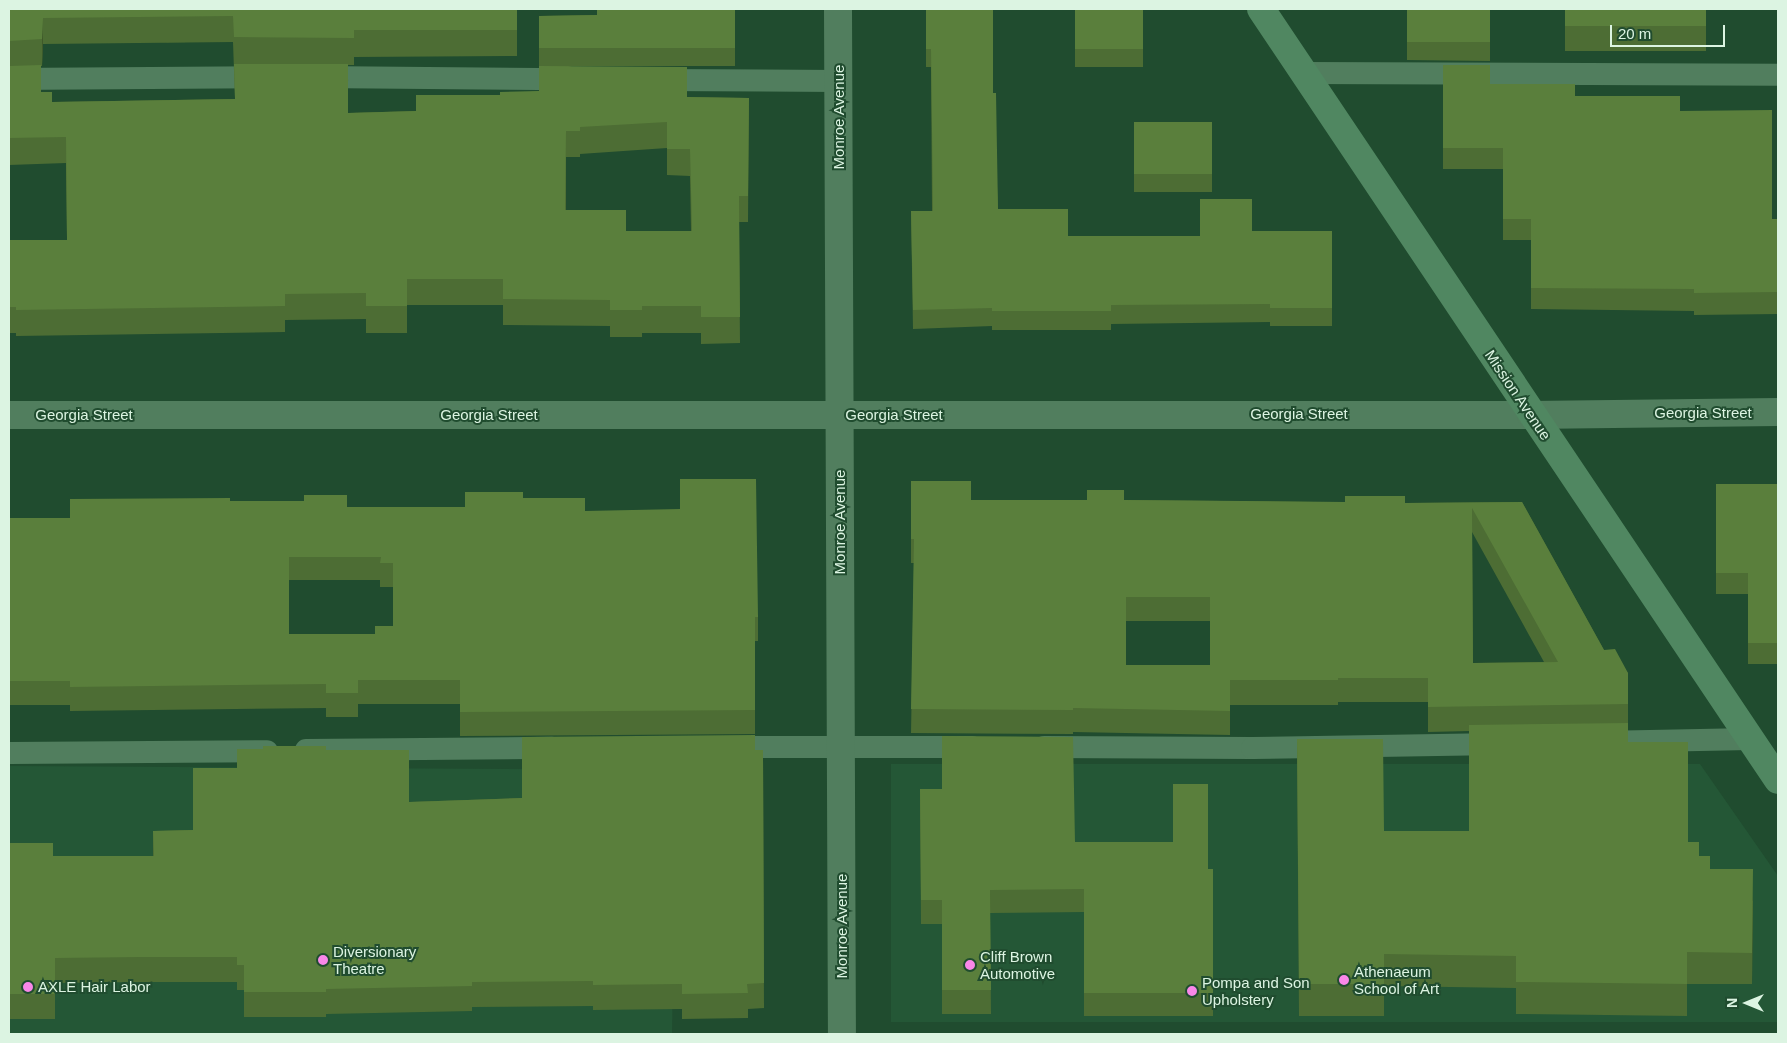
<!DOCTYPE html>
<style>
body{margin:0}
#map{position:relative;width:1787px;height:1043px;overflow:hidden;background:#204c2f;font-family:Helvetica,sans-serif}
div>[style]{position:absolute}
.built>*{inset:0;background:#245736}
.lane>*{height:22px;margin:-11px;padding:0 11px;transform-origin:11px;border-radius:11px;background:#517e5e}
.street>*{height:28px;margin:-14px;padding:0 14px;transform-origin:14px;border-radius:14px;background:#517e5e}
.secondary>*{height:28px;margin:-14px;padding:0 14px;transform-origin:14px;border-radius:14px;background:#508761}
.wall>*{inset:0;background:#4d6d34}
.shaded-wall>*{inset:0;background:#3f592a}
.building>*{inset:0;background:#5a7f3c}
.dots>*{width:14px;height:14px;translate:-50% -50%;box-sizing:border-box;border:2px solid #204c2f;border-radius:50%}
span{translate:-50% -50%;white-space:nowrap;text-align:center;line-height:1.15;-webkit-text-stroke:4px #204c2f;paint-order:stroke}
.street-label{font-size:15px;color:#dcf4e2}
.poi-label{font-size:15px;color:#dcf4e2}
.left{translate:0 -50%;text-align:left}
.frame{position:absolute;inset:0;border:10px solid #dcf4e2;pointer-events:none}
.north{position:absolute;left:1722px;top:978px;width:50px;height:50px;-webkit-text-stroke:4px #204c2f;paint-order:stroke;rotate:270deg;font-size:14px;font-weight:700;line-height:20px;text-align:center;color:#dcf4e2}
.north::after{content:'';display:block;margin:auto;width:18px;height:22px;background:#dcf4e2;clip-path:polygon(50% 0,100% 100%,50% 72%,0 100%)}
.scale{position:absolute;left:1610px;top:25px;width:115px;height:22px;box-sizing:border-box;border:2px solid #dcf4e2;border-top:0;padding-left:6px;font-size:15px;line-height:18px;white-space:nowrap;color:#dcf4e2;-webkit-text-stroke:4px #204c2f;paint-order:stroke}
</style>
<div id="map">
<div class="built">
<i style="clip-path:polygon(891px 764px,1700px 764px,1778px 876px,1778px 1022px,891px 1022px)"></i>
<i style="clip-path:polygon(9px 766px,676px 770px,672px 1034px,9px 1034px)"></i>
</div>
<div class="lane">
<i style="left:1304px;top:73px;width:474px;rotate:0.2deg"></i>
<i style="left:317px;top:77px;width:253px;rotate:0.5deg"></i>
<i style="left:9px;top:79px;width:256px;rotate:-0.4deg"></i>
<i style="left:657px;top:80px;width:182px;rotate:0.3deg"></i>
<i style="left:1599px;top:742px;width:151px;rotate:-1.1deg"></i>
<i style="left:724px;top:747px;width:248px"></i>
<i style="left:1044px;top:747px;width:208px;rotate:0.3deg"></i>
<i style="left:1252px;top:748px;width:247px;rotate:-0.9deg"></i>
<i style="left:306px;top:750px;width:246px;rotate:-0.5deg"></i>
<i style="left:9px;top:753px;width:258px;rotate:-0.4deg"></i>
</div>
<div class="street">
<i style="left:838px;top:9px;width:1025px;rotate:89.78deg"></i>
<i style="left:9px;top:415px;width:1522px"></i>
<i style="left:1531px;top:415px;width:247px;rotate:-0.7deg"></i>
</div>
<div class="secondary">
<i style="left:1261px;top:9px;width:928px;rotate:56.16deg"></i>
</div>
<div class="wall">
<i style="clip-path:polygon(evenodd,9px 9px,517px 9px,517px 56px,354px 57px,354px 65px,348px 65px,348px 113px,416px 111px,500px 95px,539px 91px,539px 16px,597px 15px,735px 9px,735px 66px,568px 66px,687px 97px,749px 98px,748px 222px,739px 222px,740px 343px,701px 344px,701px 333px,642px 333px,642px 337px,610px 337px,610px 326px,503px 325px,503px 305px,407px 305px,407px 333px,366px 333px,366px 319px,285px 320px,285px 332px,16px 336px,16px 333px,9px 333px,9px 240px,67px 240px,66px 163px,9px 165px,9px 9px,233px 42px,235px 99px,52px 102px,41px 92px,41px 66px,42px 66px,43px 44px,233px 42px,9px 9px,667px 148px,667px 175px,690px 176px,691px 231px,626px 231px,566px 210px,566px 157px,580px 157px,580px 154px,667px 148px)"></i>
<i style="clip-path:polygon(926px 9px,993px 93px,998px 209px,1068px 236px,1200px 236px,1252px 231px,1332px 231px,1332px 326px,1270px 326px,1270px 322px,1111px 324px,1111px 330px,992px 330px,992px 326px,913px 329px,911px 211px,932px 211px,931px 67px,926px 67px)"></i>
<i style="clip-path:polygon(1075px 9px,1143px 9px,1143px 67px,1075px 67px)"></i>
<i style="clip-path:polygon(1407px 9px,1490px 9px,1490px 61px,1407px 60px)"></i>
<i style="clip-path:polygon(1565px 9px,1706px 9px,1706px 51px,1565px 51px)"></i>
<i style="clip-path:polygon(1443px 65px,1490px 84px,1680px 111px,1772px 219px,1778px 219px,1778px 314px,1694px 315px,1694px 311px,1531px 309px,1531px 240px,1503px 240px,1503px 169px,1443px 169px)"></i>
<i style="clip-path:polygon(1134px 122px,1212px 122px,1212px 192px,1134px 192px)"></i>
<i style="clip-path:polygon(evenodd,911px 481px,971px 500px,1124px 500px,1405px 503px,1522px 502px,1604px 650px,1628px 673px,1628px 742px,1688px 842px,1699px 856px,1710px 869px,1753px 901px,1752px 984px,1687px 984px,1687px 1016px,1516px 1014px,1516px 988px,1384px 986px,1384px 1016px,1299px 1016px,1297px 739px,1384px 831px,1469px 831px,1469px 731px,1428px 732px,1428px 702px,1338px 702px,1338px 705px,1230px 705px,1230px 735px,1073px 732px,1073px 734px,911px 733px,914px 563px,911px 563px,911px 481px,1472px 532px,1544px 662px,1473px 663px,1472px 532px,911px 481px,1126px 621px,1210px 621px,1210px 665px,1126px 665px,1126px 621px)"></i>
<i style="clip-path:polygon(1716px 484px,1778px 484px,1778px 664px,1748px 664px,1748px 594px,1716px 594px)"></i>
<i style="clip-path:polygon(evenodd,523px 498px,585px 511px,758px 617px,758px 641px,755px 641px,755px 734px,460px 736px,460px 704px,358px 704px,358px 717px,326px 717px,326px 708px,70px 711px,70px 705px,9px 705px,9px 518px,70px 518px,230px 501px,347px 507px,465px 507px,523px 498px,289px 580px,380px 580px,380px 587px,393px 587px,393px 626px,375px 634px,289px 634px,289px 580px)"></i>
<i style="clip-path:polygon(326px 750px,409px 802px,522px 798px,755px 750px,763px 750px,764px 1008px,748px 1009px,748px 1018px,682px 1019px,682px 1009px,593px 1010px,593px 1006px,472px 1007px,472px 1011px,326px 1014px,326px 1017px,244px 1017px,244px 990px,237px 990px,237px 982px,141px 982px,55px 983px,55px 1019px,9px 1019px,9px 843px,53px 856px,153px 856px,153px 831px,193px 830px,237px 768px)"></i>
<i style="clip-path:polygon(920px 789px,1075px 842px,1208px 869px,1213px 869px,1213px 1016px,1084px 1016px,1084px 912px,990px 913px,991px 1014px,942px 1014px,942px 924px,921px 924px)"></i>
</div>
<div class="shaded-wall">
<i style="clip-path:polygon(43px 18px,43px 44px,42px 66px,42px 39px)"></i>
<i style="clip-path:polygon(1753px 869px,1753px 901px,1752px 984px,1752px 953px)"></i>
</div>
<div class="building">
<i style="clip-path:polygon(9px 9px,517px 9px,517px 30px,354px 30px,354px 38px,234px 37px,233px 16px,43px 18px,42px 39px,9px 41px)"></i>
<i style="clip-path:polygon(597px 9px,735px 9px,735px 48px,539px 48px,539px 16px,597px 15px)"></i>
<i style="clip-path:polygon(926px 9px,993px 9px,993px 93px,996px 93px,998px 209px,1068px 209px,1068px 236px,1200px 236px,1200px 199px,1252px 199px,1252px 231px,1332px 231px,1332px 308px,1270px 308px,1270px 304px,1111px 305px,1111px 311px,992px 311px,992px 308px,913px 310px,911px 211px,933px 211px,931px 49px,926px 49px)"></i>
<i style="clip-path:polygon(1075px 9px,1143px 9px,1143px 49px,1075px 49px)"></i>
<i style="clip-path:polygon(1407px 9px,1490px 9px,1490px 42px,1407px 42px)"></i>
<i style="clip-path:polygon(1565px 9px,1706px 9px,1706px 26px,1565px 26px)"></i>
<i style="clip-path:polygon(evenodd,234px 64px,348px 64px,348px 113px,416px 111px,416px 95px,500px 95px,500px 92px,539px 91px,539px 66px,687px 67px,687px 97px,749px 98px,748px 196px,739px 196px,740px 317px,701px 317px,701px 306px,642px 306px,642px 310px,610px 310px,610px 300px,503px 299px,503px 279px,407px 279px,407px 306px,366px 306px,366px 293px,285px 294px,285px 306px,16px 310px,16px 307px,9px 307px,9px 240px,67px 240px,66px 137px,9px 138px,9px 66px,41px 65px,41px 92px,52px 92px,52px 102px,235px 99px,234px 64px,667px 122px,667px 149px,690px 149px,692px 231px,626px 231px,626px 210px,565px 210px,566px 131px,580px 131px,580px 127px,667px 122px)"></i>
<i style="clip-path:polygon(1443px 65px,1490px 65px,1490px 84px,1575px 84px,1575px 96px,1680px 96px,1680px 111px,1772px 110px,1772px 219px,1778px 219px,1778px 292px,1694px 293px,1694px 289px,1531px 288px,1531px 219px,1503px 219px,1503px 148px,1443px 148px)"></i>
<i style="clip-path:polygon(1134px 122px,1212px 122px,1212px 174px,1134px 174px)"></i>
<i style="clip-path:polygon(evenodd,680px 479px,756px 479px,758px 617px,755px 617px,755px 710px,460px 712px,460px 680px,358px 680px,358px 693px,326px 693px,326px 684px,70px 687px,70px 681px,9px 681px,9px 518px,70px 518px,70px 499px,230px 498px,230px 501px,304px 501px,304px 495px,347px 495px,347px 507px,465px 507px,465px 492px,523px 492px,523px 498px,585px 498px,585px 511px,680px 509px,680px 479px,289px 557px,381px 557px,380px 563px,393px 563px,393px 626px,375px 626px,375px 634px,289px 634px,289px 557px)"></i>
<i style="clip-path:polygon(evenodd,911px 481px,971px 481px,971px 500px,1087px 500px,1087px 490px,1124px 490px,1124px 500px,1345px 502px,1345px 496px,1405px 496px,1405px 503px,1522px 502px,1604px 650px,1615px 649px,1628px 673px,1628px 704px,1428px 707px,1428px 678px,1338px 678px,1338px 680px,1230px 680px,1230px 711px,1073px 708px,1073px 710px,911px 709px,914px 539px,911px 539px,911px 481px,1472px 508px,1558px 662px,1473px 663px,1472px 508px,911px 481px,1126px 597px,1210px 597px,1210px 665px,1126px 665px,1126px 597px)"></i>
<i style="clip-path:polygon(1716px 484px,1778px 484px,1778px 643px,1748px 643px,1748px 573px,1716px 573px)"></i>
<i style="clip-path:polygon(1628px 723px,1628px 742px,1688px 742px,1688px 842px,1699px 842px,1699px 856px,1710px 856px,1710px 869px,1753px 869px,1752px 953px,1687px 952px,1687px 984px,1516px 982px,1516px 956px,1384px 954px,1384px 984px,1299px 984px,1297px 739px,1383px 739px,1384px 831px,1469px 831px,1469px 725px)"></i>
<i style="clip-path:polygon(755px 735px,755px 750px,763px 750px,764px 983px,747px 984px,748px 993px,682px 994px,682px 984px,593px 985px,593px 981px,472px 982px,472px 986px,326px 989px,326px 992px,244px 992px,244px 965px,237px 965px,237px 957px,141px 957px,55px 958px,55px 994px,9px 994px,9px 843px,53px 843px,53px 856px,154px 856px,153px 831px,193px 830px,193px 768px,237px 768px,237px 749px,263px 749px,263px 746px,326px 746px,326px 750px,409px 750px,409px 802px,522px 798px,522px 737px)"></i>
<i style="clip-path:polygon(942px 736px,1073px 737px,1075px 842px,1173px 842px,1173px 784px,1208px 784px,1208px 869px,1213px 869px,1213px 993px,1084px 993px,1084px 889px,990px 890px,991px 990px,942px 990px,942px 900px,921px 900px,920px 789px,942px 789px)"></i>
</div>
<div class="dots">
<i style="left:323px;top:960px;background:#f987e8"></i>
<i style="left:970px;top:965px;background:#f987e8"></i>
<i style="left:1344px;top:980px;background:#f987e8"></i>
<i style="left:28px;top:987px;background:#f987e8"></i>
<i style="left:1192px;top:991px;background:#f987e8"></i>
</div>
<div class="street-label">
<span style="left:839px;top:117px;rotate:-90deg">Monroe Avenue</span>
<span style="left:1518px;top:395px;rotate:56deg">Mission Avenue</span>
<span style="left:1703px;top:413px">Georgia Street</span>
<span style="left:1299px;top:414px">Georgia Street</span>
<span style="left:84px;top:415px">Georgia Street</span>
<span style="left:489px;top:415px">Georgia Street</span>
<span style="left:894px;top:415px">Georgia Street</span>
<span style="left:840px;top:522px;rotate:-90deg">Monroe Avenue</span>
<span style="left:842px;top:926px;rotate:-90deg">Monroe Avenue</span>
</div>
<div class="poi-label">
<span class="left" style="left:333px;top:960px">Diversionary<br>Theatre</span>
<span class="left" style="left:980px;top:965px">Cliff Brown<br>Automotive</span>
<span class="left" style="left:1354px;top:980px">Athenaeum<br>School of Art</span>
<span class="left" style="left:1202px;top:991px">Pompa and Son<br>Upholstery</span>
<span class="left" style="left:38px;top:987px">AXLE Hair Labor</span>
</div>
<div class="frame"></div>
<div class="north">N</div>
<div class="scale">20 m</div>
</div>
